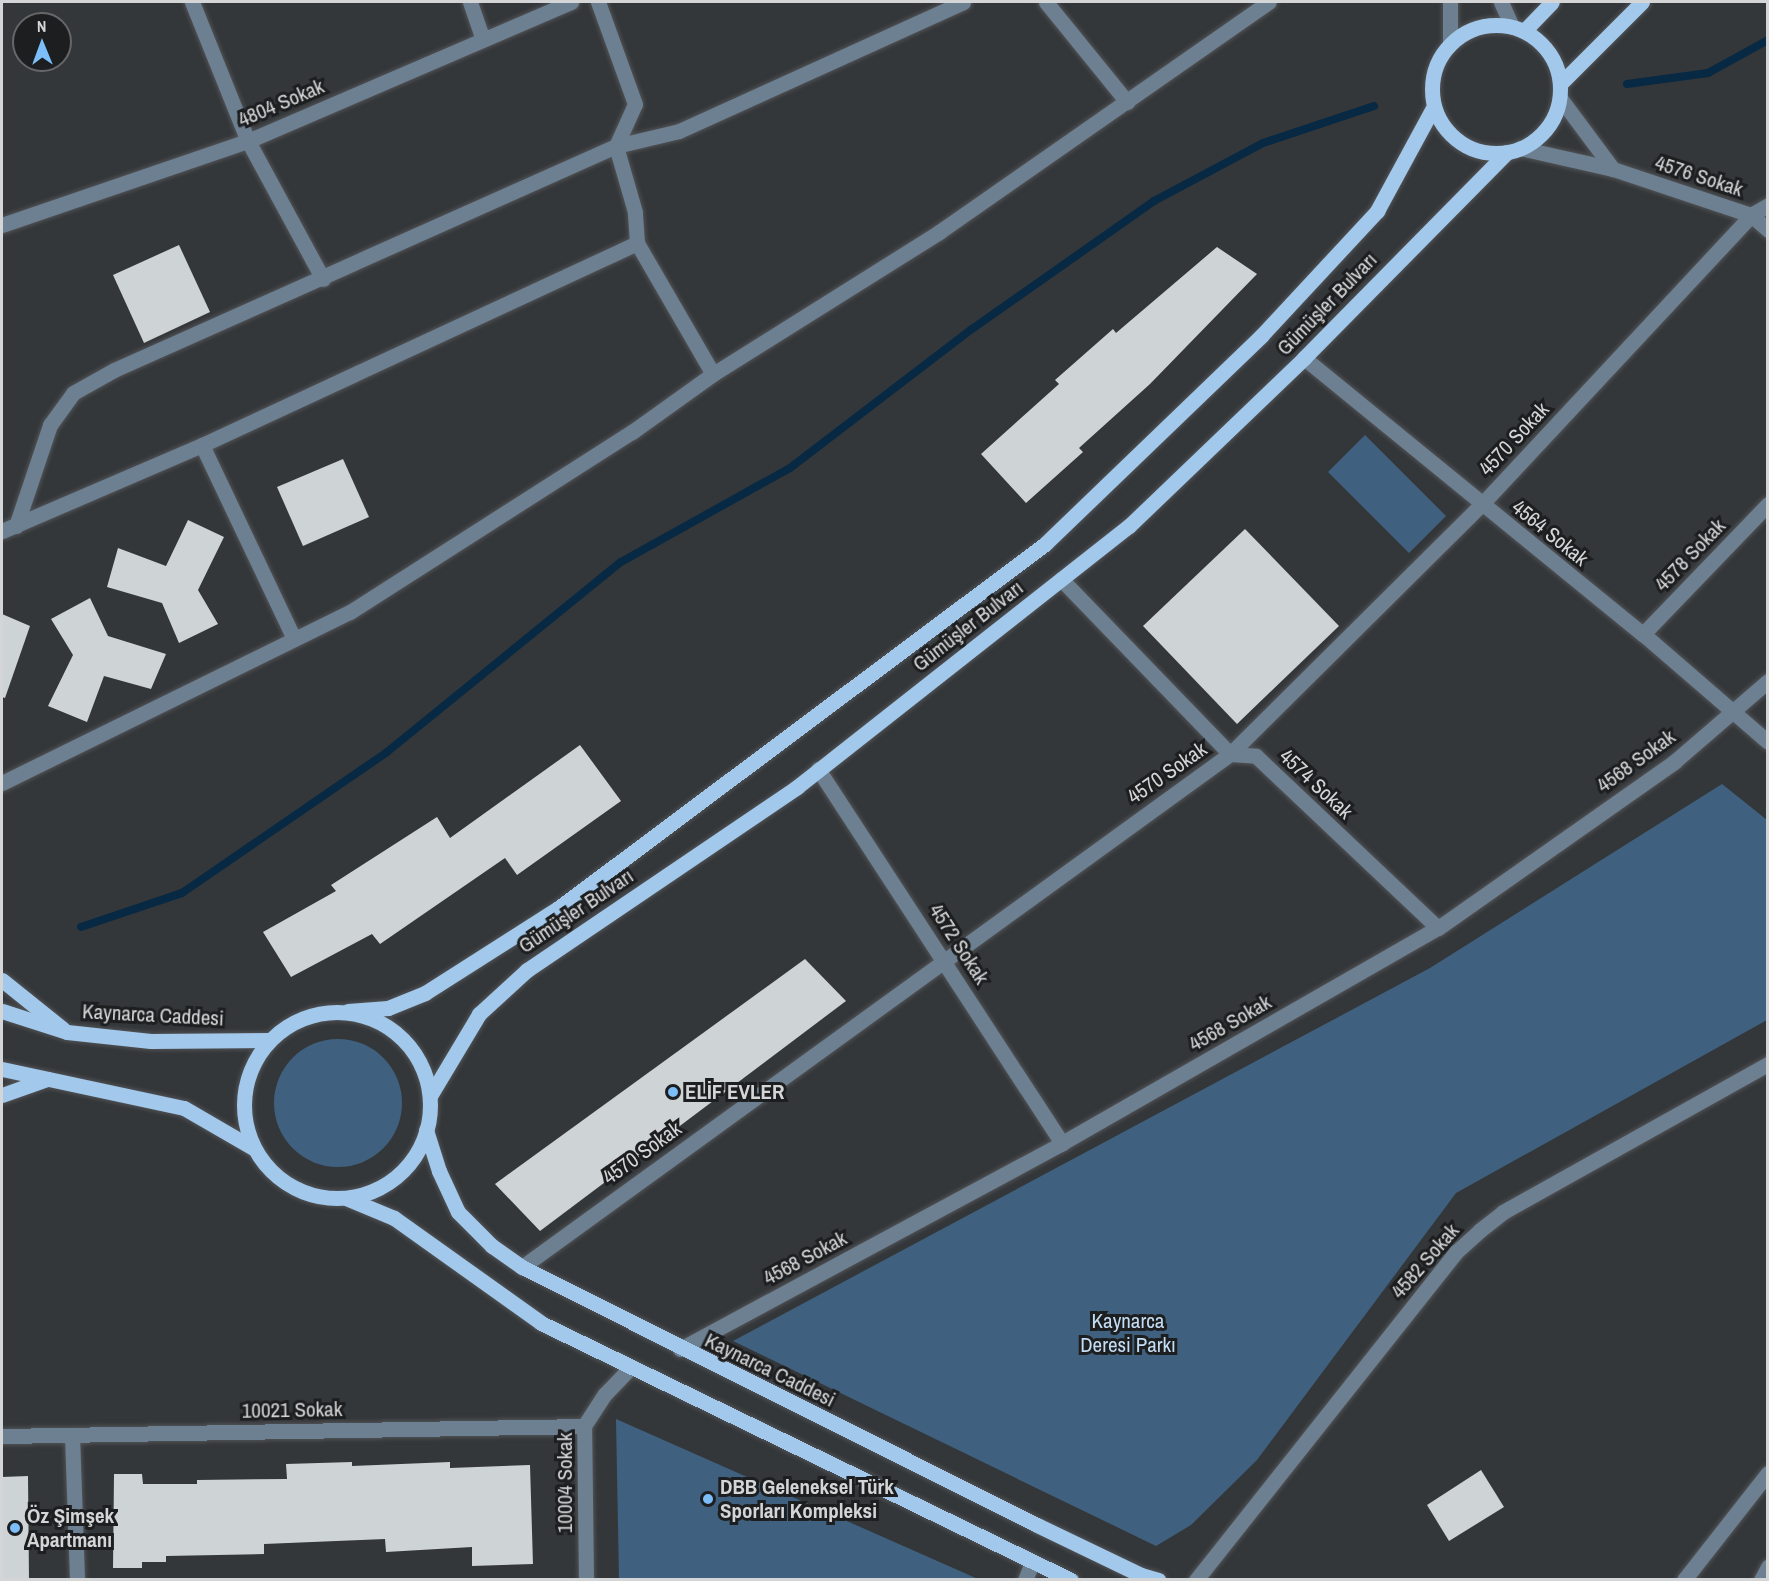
<!DOCTYPE html>
<meta charset="utf-8">
<style>
body{margin:0}
#map{position:relative;width:1769px;height:1581px;overflow:hidden;background:#34373a;font-family:"Archivo Narrow",sans-serif}
div>[style]{position:absolute}
.green>*{inset:0;background:#3f617f}
.round{border-radius:50%}
.stream>*{height:8px;margin:-4px;padding:0 4px;transform-origin:4px;border-radius:4px;background:#072943}
.building>*{inset:0;background:#ced3d6}
.roads{filter:drop-shadow(0 0 2px #515356) drop-shadow(0 0 2px #515356)}
.minor>*{height:15px;margin:-7.5px;padding:0 7.5px;transform-origin:7.5px;border-radius:7.5px;background:#6d8091}
.major>*{height:15px;margin:-7.5px;padding:0 7.5px;transform-origin:7.5px;border-radius:7.5px;background:#a2c9eb}
.major>.ring{margin:-7.5px;padding:0;box-sizing:content-box;background:none;border:15px solid #a2c9eb;border-radius:50%}
.dots>*{width:16px;height:16px;translate:-50% -50%;box-sizing:border-box;border:3px solid #1d1e1f;border-radius:50%}
span{translate:-50% -50%;white-space:nowrap;text-align:center;line-height:1.15;-webkit-text-stroke:6px #1d1e1f;paint-order:stroke}
.street-label{font-size:21px;color:#d3d5d7}
.poi-label{font-size:21px;color:#d3d5d7;font-weight:700}
.left{translate:0 -50%;text-align:left}
.park-label{font-size:21px;color:#c3ddf4}
.frame{position:absolute;inset:0;border:3px solid #d3d5d7;pointer-events:none}
.north{position:absolute;left:12px;top:12px;width:60px;height:60px;box-sizing:border-box;background:#1d1e1f;border:2px solid #666769;border-radius:50%;rotate:359deg;font-size:16px;font-weight:700;line-height:24px;text-align:center;color:#d3d5d7}
.north::after{content:'';display:block;margin:auto;width:21px;height:27px;background:#7bbef8;clip-path:polygon(50% 0,100% 100%,50% 72%,0 100%)}
</style>
<div id="map">
<div class="green">
<i style="clip-path:polygon(1365px 435px,1446px 516px,1409px 553px,1328px 472px)"></i>
<i style="clip-path:polygon(1722px 784px,1767px 820px,1767px 1020px,1456px 1193px,1257px 1460px,1191px 1525px,1156px 1546px,733px 1341px,1430px 968px)"></i>
<i class="round" style="left:274px;top:1039px;width:128px;height:128px"></i>
<i style="clip-path:polygon(616px 1419px,978px 1579px,619px 1579px)"></i>
</div>
<div class="stream">
<i style="left:1627px;top:84px;width:82px;rotate:-7.7deg"></i>
<i style="left:1708px;top:73px;width:68px;rotate:-28.8deg"></i>
<i style="left:81px;top:927px;width:107px;rotate:-18.6deg"></i>
<i style="left:182px;top:893px;width:249px;rotate:-34.5deg"></i>
<i style="left:387px;top:752px;width:301px;rotate:-39.1deg"></i>
<i style="left:621px;top:562px;width:193px;rotate:-29.1deg"></i>
<i style="left:790px;top:468px;width:229px;rotate:-37.4deg"></i>
<i style="left:972px;top:329px;width:223px;rotate:-35.1deg"></i>
<i style="left:1154px;top:201px;width:123px;rotate:-28deg"></i>
<i style="left:1263px;top:143px;width:117px;rotate:-18.4deg"></i>
</div>
<div class="building">
<i style="clip-path:polygon(179px 245px,210px 312px,144px 343px,113px 275px)"></i>
<i style="clip-path:polygon(1217px 247px,1257px 274px,1150px 384px,1079px 448px,1083px 452px,1026px 503px,981px 454px,1059px 384px,1055px 380px,1113px 329px,1116px 333px)"></i>
<i style="clip-path:polygon(343px 459px,369px 517px,303px 546px,277px 487px)"></i>
<i style="clip-path:polygon(188px 520px,224px 537px,198px 590px,218px 624px,179px 643px,162px 603px,107px 587px,118px 548px,166px 566px)"></i>
<i style="clip-path:polygon(1245px 529px,1339px 626px,1237px 724px,1143px 626px)"></i>
<i style="clip-path:polygon(90px 598px,108px 636px,166px 654px,151px 689px,104px 676px,87px 722px,48px 706px,73px 655px,51px 619px)"></i>
<i style="clip-path:polygon(2px 614px,30px 626px,5px 698px,2px 697px)"></i>
<i style="clip-path:polygon(580px 745px,621px 801px,517px 875px,505px 858px,380px 944px,372px 934px,291px 977px,263px 932px,336px 891px,331px 885px,437px 817px,450px 838px)"></i>
<i style="clip-path:polygon(805px 959px,846px 1001px,540px 1231px,495px 1184px)"></i>
<i style="clip-path:polygon(352px 1462px,352px 1466px,450px 1462px,450px 1468px,530px 1465px,533px 1564px,472px 1566px,472px 1547px,386px 1552px,385px 1539px,264px 1544px,264px 1554px,166px 1556px,166px 1562px,142px 1562px,142px 1568px,113px 1568px,114px 1474px,142px 1474px,143px 1484px,197px 1484px,197px 1480px,287px 1479px,286px 1464px)"></i>
<i style="clip-path:polygon(1481px 1470px,1504px 1507px,1449px 1541px,1427px 1505px)"></i>
<i style="clip-path:polygon(28px 1476px,29px 1580px,2px 1580px,2px 1477px)"></i>
</div>
<div class="roads">
<div class="minor">
<i style="left:192px;top:2px;width:150px;rotate:68.1deg"></i>
<i style="left:248px;top:141px;width:157px;rotate:61.5deg"></i>
<i style="left:470px;top:2px;width:37px;rotate:71deg"></i>
<i style="left:1046px;top:2px;width:129px;rotate:51deg"></i>
<i style="left:1501px;top:2px;width:27px;rotate:66deg"></i>
<i style="left:1450px;top:44px;width:42px;rotate:-90deg"></i>
<i style="left:1560px;top:98px;width:89px;rotate:53.3deg"></i>
<i style="left:1520px;top:148px;width:95px;rotate:12.7deg"></i>
<i style="left:1613px;top:169px;width:145px;rotate:18.4deg"></i>
<i style="left:1751px;top:215px;width:23px;rotate:41deg"></i>
<i style="left:2px;top:225px;width:260px;rotate:-18.9deg"></i>
<i style="left:248px;top:141px;width:352px;rotate:-23.3deg"></i>
<i style="left:637px;top:243px;width:151px;rotate:59.9deg"></i>
<i style="left:1304px;top:358px;width:437px;rotate:39.2deg"></i>
<i style="left:1643px;top:634px;width:165px;rotate:40.8deg"></i>
<i style="left:202px;top:445px;width:212px;rotate:64.6deg"></i>
<i style="left:16px;top:526px;width:107px;rotate:-71.4deg"></i>
<i style="left:50px;top:425px;width:39px;rotate:-54deg"></i>
<i style="left:73px;top:393px;width:47px;rotate:-29.3deg"></i>
<i style="left:114px;top:370px;width:550px;rotate:-24.05deg"></i>
<i style="left:616px;top:146px;width:65px;rotate:-13.4deg"></i>
<i style="left:679px;top:131px;width:312px;rotate:-24.4deg"></i>
<i style="left:2px;top:531px;width:218px;rotate:-23.3deg"></i>
<i style="left:202px;top:445px;width:480px;rotate:-24.9deg"></i>
<i style="left:637px;top:243px;width:31px;rotate:-94deg"></i>
<i style="left:635px;top:212px;width:69px;rotate:-106.1deg"></i>
<i style="left:616px;top:146px;width:46px;rotate:-65.7deg"></i>
<i style="left:635px;top:104px;width:109px;rotate:-109.9deg"></i>
<i style="left:1061px;top:579px;width:243px;rotate:46deg"></i>
<i style="left:1230px;top:754px;width:26px;rotate:4deg"></i>
<i style="left:1256px;top:756px;width:250px;rotate:43.4deg"></i>
<i style="left:1643px;top:634px;width:180px;rotate:-46.1deg"></i>
<i style="left:818px;top:769px;width:447px;rotate:56.9deg"></i>
<i style="left:2px;top:783px;width:388px;rotate:-26.2deg"></i>
<i style="left:350px;top:612px;width:335px;rotate:-32.6deg"></i>
<i style="left:632px;top:432px;width:100px;rotate:-35.6deg"></i>
<i style="left:713px;top:374px;width:267px;rotate:-32.1deg"></i>
<i style="left:939px;top:232px;width:402px;rotate:-34.9deg"></i>
<i style="left:522px;top:1267px;width:874px;rotate:-35.93deg"></i>
<i style="left:1230px;top:754px;width:354px;rotate:-44.8deg"></i>
<i style="left:1481px;top:505px;width:396px;rotate:-47deg"></i>
<i style="left:1751px;top:215px;width:20px;rotate:-30deg"></i>
<i style="left:680px;top:1349px;width:434px;rotate:-28.3deg"></i>
<i style="left:1062px;top:1143px;width:433px;rotate:-29.8deg"></i>
<i style="left:1438px;top:928px;width:289px;rotate:-35.1deg"></i>
<i style="left:1674px;top:762px;width:124px;rotate:-40.8deg"></i>
<i style="left:72px;top:1435px;width:145px;rotate:88deg"></i>
<i style="left:2px;top:1436px;width:582px;rotate:-0.98deg"></i>
<i style="left:586px;top:1580px;width:154px;rotate:-90.7deg"></i>
<i style="left:584px;top:1426px;width:38px;rotate:-57deg"></i>
<i style="left:605px;top:1394px;width:37px;rotate:-46deg"></i>
<i style="left:1025px;top:1580px;width:18px;rotate:-68deg"></i>
<i style="left:1196px;top:1580px;width:419px;rotate:-51.6deg"></i>
<i style="left:1456px;top:1252px;width:31px;rotate:-42deg"></i>
<i style="left:1479px;top:1231px;width:31px;rotate:-38deg"></i>
<i style="left:1503px;top:1212px;width:304px;rotate:-29.2deg"></i>
<i style="left:1684px;top:1580px;width:136px;rotate:-51.9deg"></i>
<i style="left:1761px;top:1580px;width:15px;rotate:-62deg"></i>
</div>
<div class="major">
<i class="ring" style="left:1432px;top:25px;width:113px;height:113px"></i>
<i style="left:1524px;top:31px;width:40px;rotate:-46deg"></i>
<i style="left:1560px;top:84px;width:116px;rotate:-45deg"></i>
<i style="left:2px;top:980px;width:78px;rotate:38.8deg"></i>
<i style="left:2px;top:1011px;width:68px;rotate:17.9deg"></i>
<i style="left:67px;top:1032px;width:84px;rotate:6.1deg"></i>
<i style="left:151px;top:1041px;width:119px;rotate:-0.5deg"></i>
<i style="left:348px;top:1011px;width:40px;rotate:-4.3deg"></i>
<i style="left:388px;top:1008px;width:40px;rotate:-22deg"></i>
<i style="left:425px;top:993px;width:156px;rotate:-32.5deg"></i>
<i style="left:557px;top:909px;width:609px;rotate:-36.79deg"></i>
<i style="left:1045px;top:544px;width:300px;rotate:-43.9deg"></i>
<i style="left:1261px;top:336px;width:171px;rotate:-47.1deg"></i>
<i style="left:1377px;top:211px;width:119px;rotate:-61.5deg"></i>
<i class="ring" style="left:244px;top:1012px;width:171px;height:171px"></i>
<i style="left:2px;top:1069px;width:186px;rotate:12.1deg"></i>
<i style="left:184px;top:1108px;width:80px;rotate:30.1deg"></i>
<i style="left:2px;top:1095px;width:48px;rotate:-19.6deg"></i>
<i style="left:430px;top:1096px;width:96px;rotate:-59.1deg"></i>
<i style="left:479px;top:1014px;width:65px;rotate:-42.5deg"></i>
<i style="left:527px;top:970px;width:326px;rotate:-34.1deg"></i>
<i style="left:797px;top:787px;width:422px;rotate:-38.2deg"></i>
<i style="left:1129px;top:526px;width:243px;rotate:-43.8deg"></i>
<i style="left:1304px;top:358px;width:289px;rotate:-45.4deg"></i>
<i style="left:426px;top:1130px;width:43px;rotate:72.4deg"></i>
<i style="left:439px;top:1171px;width:45px;rotate:65.1deg"></i>
<i style="left:458px;top:1212px;width:48px;rotate:45deg"></i>
<i style="left:492px;top:1246px;width:37px;rotate:35deg"></i>
<i style="left:522px;top:1267px;width:576px;rotate:26.61deg"></i>
<i style="left:1037px;top:1525px;width:115px;rotate:25.7deg"></i>
<i style="left:1141px;top:1575px;width:18px;rotate:16deg"></i>
<i style="left:346px;top:1198px;width:52px;rotate:22.6deg"></i>
<i style="left:394px;top:1218px;width:181px;rotate:35.5deg"></i>
<i style="left:541px;top:1323px;width:589px;rotate:25.87deg"></i>
</div>
</div>
<div class="dots">
<i style="left:673px;top:1092px;background:#7bbef8"></i>
<i style="left:708px;top:1499px;background:#7bbef8"></i>
<i style="left:15px;top:1528px;background:#7bbef8"></i>
</div>
<div class="street-label">
<span style="left:281px;top:103px;rotate:-23deg">4804 Sokak</span>
<span style="left:1699px;top:176px;rotate:18deg">4576 Sokak</span>
<span style="left:1327px;top:304px;rotate:-46deg">Gümüşler Bulvarı</span>
<span style="left:1514px;top:439px;rotate:-47deg">4570 Sokak</span>
<span style="left:1550px;top:533px;rotate:39deg">4564 Sokak</span>
<span style="left:1690px;top:555px;rotate:-46deg">4578 Sokak</span>
<span style="left:968px;top:626px;rotate:-38deg">Gümüşler Bulvarı</span>
<span style="left:1636px;top:761px;rotate:-36deg">4568 Sokak</span>
<span style="left:1167px;top:773px;rotate:-35deg">4570 Sokak</span>
<span style="left:1316px;top:784px;rotate:43deg">4574 Sokak</span>
<span style="left:576px;top:911px;rotate:-34deg">Gümüşler Bulvarı</span>
<span style="left:959px;top:944px;rotate:57deg">4572 Sokak</span>
<span style="left:153px;top:1015px;rotate:3deg">Kaynarca Caddesi</span>
<span style="left:1230px;top:1023px;rotate:-30deg">4568 Sokak</span>
<span style="left:642px;top:1153px;rotate:-36deg">4570 Sokak</span>
<span style="left:805px;top:1258px;rotate:-28deg">4568 Sokak</span>
<span style="left:1425px;top:1261px;rotate:-49deg">4582 Sokak</span>
<span style="left:770px;top:1370px;rotate:26deg">Kaynarca Caddesi</span>
<span style="left:292px;top:1410px;rotate:-1deg">10021 Sokak</span>
<span style="left:565px;top:1483px;rotate:-90deg">10004 Sokak</span>
</div>
<div class="poi-label">
<span class="left" style="left:685px;top:1092px">ELİF EVLER</span>
<span class="left" style="left:720px;top:1499px">DBB Geleneksel Türk<br>Sporları Kompleksi</span>
<span class="left" style="left:27px;top:1528px">Öz Şimşek<br>Apartmanı</span>
</div>
<div class="park-label">
<span style="left:1128px;top:1333px">Kaynarca<br>Deresi Parkı</span>
</div>
<div class="frame"></div>
<div class="north">N</div>
</div>
